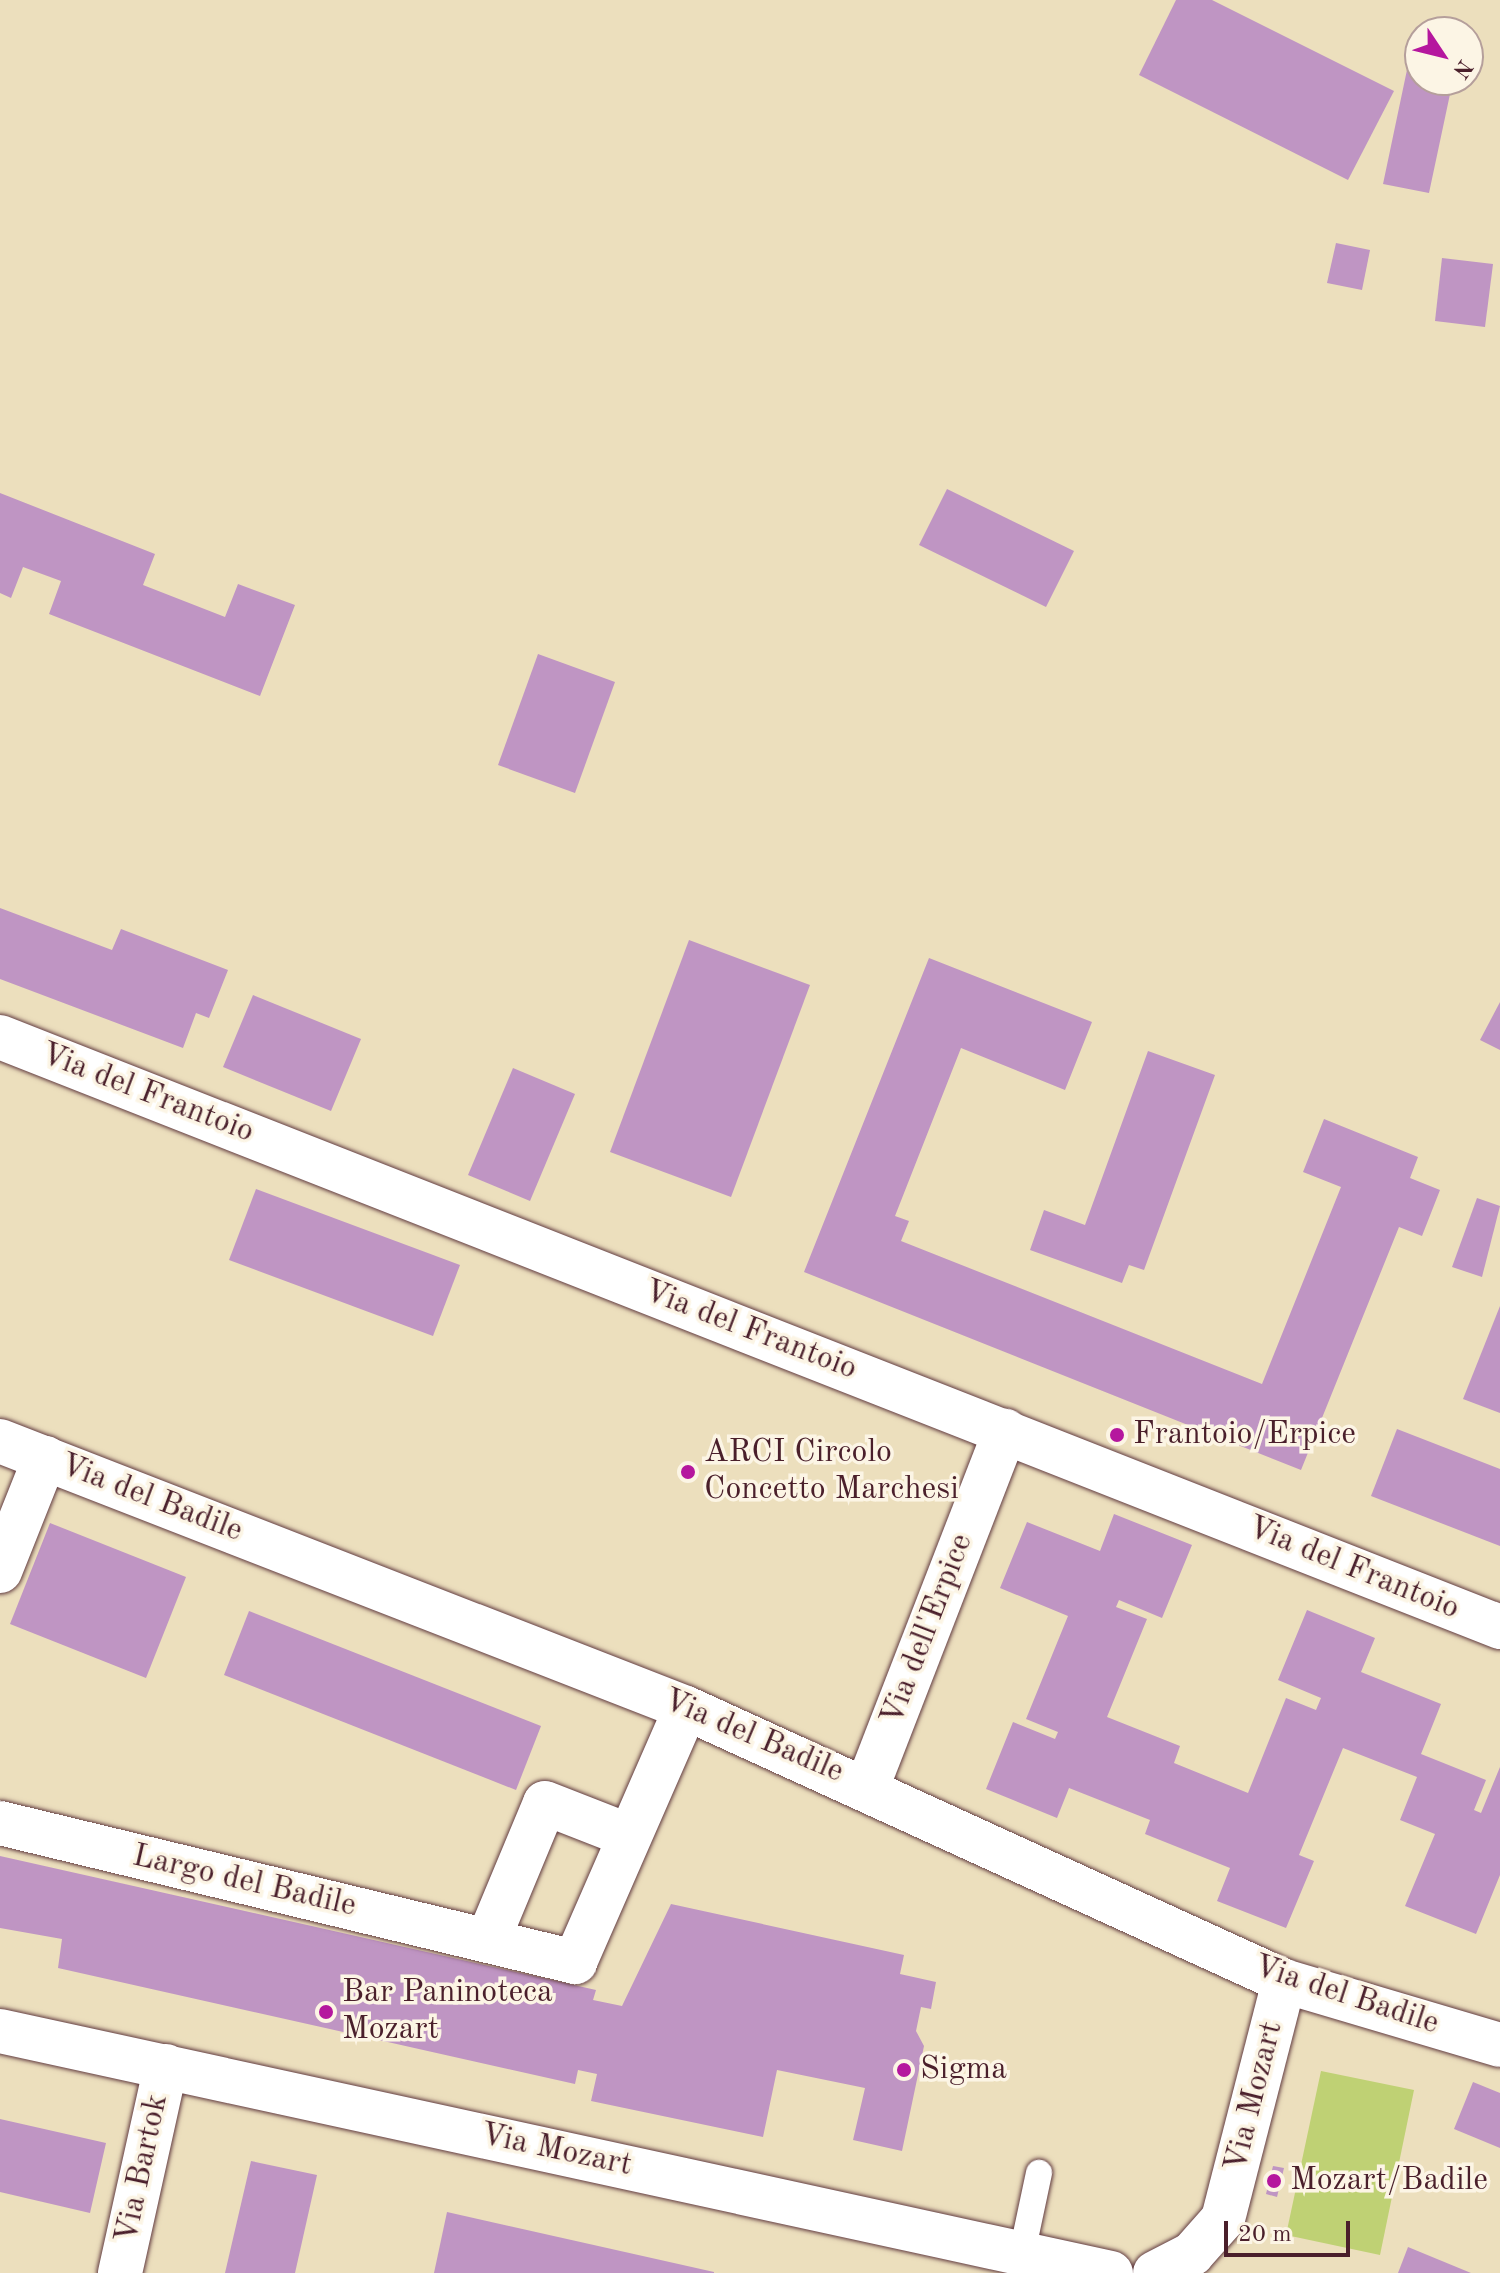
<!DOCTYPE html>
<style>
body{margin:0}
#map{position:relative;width:1500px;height:2273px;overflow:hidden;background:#ecdfbd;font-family:"Old Standard TT",serif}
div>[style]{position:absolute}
.green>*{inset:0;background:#bfd174}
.building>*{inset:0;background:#bf95c3}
.roads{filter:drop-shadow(0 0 2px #623c41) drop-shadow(0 0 2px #623c41)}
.lane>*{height:26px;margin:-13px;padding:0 13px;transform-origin:13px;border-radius:13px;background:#fff}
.street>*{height:44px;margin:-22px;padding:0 22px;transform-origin:22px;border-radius:22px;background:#fff}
.dots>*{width:22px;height:22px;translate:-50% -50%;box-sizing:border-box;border:4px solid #fcf5e5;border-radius:50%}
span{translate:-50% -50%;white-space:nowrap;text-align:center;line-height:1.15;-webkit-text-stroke:7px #fcf5e5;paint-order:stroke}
.street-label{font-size:32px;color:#4a1f2b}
.poi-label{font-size:32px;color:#4a1f2b}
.left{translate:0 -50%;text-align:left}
.north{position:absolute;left:1404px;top:16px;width:80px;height:80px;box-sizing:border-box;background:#fcf5e5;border:2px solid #b59f9b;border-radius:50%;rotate:125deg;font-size:22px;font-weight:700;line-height:32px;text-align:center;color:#4a1f2b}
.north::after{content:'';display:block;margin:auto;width:28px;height:36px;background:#b5179e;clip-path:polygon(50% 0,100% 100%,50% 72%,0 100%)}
.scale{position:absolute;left:1224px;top:2221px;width:126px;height:36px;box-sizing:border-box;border:4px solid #4a1f2b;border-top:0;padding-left:10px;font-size:24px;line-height:28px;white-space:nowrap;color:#4a1f2b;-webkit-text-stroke:6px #fcf5e5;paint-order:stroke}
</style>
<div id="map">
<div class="green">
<i style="clip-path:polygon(1321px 2071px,1414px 2090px,1380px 2255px,1286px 2235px)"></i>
</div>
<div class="building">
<i style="clip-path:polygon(1176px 0,1212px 0,1394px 91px,1348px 180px,1139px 75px)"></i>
<i style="clip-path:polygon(1416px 27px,1433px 31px,1420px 32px,1420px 80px,1453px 80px,1429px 193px,1383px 184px)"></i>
<i style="clip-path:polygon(1336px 243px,1370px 250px,1362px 290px,1327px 283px)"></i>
<i style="clip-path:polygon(1442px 258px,1493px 264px,1485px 327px,1435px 321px)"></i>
<i style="clip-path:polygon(947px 489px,1074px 551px,1046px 607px,919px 545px)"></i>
<i style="clip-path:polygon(0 493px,155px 554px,143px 585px,225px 617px,238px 584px,295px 605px,260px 696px,49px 614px,61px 581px,23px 567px,11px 598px,0 593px)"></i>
<i style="clip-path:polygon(538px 654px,615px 682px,575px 793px,498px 765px)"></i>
<i style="clip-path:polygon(0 908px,112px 950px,121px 929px,228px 970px,209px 1018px,196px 1013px,183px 1048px,0 979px)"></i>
<i style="clip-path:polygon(689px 940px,810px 985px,731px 1197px,610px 1152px)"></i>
<i style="clip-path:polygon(929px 958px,1092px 1022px,1065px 1090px,961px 1048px,895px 1216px,909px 1221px,901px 1241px,1262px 1384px,1341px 1187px,1303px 1172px,1324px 1119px,1418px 1157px,1410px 1178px,1440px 1190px,1422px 1236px,1399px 1227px,1301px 1470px,804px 1272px)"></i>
<i style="clip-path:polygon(253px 995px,361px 1039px,331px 1111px,223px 1067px)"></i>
<i style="clip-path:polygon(1500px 1002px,1500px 1050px,1480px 1040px)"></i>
<i style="clip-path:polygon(1148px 1051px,1215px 1075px,1144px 1270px,1129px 1265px,1122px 1283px,1030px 1250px,1044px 1210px,1085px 1225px)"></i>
<i style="clip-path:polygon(513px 1068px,575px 1094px,530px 1201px,468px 1175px)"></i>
<i style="clip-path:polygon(256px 1189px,460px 1265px,433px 1336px,229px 1260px)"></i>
<i style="clip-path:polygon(1477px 1198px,1500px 1206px,1482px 1277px,1452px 1267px)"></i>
<i style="clip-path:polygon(1500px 1306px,1500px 1413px,1463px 1399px)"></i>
<i style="clip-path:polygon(1397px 1429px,1500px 1469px,1500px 1546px,1371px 1496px)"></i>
<i style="clip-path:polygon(1114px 1514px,1192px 1545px,1162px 1618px,1119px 1600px,1116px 1607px,1147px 1619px,1107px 1717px,1180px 1746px,1174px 1763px,1248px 1793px,1286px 1698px,1316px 1710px,1321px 1698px,1278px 1680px,1307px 1610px,1375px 1638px,1361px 1672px,1441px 1704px,1421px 1754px,1486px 1780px,1474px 1810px,1481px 1813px,1500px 1767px,1500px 1875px,1476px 1934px,1405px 1906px,1435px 1834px,1400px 1820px,1417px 1777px,1343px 1748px,1299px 1855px,1314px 1861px,1286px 1928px,1217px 1901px,1230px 1868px,1145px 1834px,1150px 1820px,1069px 1788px,1057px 1818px,986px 1789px,1013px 1722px,1055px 1739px,1058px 1732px,1026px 1719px,1068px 1616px,1000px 1588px,1027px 1522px,1100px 1551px)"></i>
<i style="clip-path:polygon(50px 1523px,186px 1577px,146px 1678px,10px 1624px)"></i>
<i style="clip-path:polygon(249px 1611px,541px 1726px,516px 1790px,224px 1675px)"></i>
<i style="clip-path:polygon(0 1856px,596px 1990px,593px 2000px,622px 2006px,671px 1904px,904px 1955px,900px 1974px,936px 1982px,931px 2009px,921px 2007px,916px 2031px,924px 2046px,902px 2151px,853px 2140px,865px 2088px,777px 2070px,763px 2137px,591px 2101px,597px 2074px,578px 2070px,575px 2084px,58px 1968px,62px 1939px,0 1928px)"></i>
<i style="clip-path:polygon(1473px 2082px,1500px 2093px,1500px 2148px,1454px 2129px)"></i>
<i style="clip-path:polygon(0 2119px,106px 2143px,90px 2213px,0 2192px)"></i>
<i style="clip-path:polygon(251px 2161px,317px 2175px,295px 2273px,225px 2273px)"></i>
<i style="clip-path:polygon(1273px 2166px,1284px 2168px,1277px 2197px,1266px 2194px)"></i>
<i style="clip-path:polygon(447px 2212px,714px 2272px,714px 2273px,434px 2273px)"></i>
<i style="clip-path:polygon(1408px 2247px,1471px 2273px,1398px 2273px)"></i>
</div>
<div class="roads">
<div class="lane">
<i style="left:1022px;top:2253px;width:82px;rotate:-78deg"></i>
</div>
<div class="street">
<i style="left:0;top:1037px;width:1612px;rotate:21.47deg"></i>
<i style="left:0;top:1441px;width:736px;rotate:21.27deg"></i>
<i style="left:686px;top:1708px;width:657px;rotate:24.54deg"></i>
<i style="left:1284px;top:1981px;width:225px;rotate:16.5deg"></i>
<i style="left:0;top:1571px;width:122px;rotate:-68.3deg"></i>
<i style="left:868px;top:1785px;width:380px;rotate:-68.8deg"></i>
<i style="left:0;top:1823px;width:592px;rotate:13.59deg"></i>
<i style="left:575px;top:1962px;width:277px;rotate:-66.4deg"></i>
<i style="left:488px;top:1940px;width:148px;rotate:-67.4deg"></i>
<i style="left:545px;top:1803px;width:90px;rotate:21.4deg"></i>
<i style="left:0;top:2031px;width:1137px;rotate:12.29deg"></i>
<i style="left:120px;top:2273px;width:212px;rotate:-77.5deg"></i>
<i style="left:1155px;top:2273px;width:42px;rotate:-27.2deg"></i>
<i style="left:1192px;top:2254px;width:47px;rotate:-48.5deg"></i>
<i style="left:1223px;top:2219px;width:246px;rotate:-75.6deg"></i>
</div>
</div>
<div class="dots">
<i style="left:1117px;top:1435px;background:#b5179e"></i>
<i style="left:688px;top:1472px;background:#b5179e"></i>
<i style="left:326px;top:2012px;background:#b5179e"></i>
<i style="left:904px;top:2070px;background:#b5179e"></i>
<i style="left:1274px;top:2181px;background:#b5179e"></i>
</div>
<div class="street-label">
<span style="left:147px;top:1094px;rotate:21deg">Via del Frantoio</span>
<span style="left:750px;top:1331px;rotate:21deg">Via del Frantoio</span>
<span style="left:151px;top:1499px;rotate:21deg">Via del Badile</span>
<span style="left:1353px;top:1569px;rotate:22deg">Via del Frantoio</span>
<span style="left:928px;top:1630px;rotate:-69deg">Via dell'Erpice</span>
<span style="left:753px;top:1737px;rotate:23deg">Via del Badile</span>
<span style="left:244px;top:1882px;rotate:13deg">Largo del Badile</span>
<span style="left:1346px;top:1996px;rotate:18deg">Via del Badile</span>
<span style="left:1255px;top:2097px;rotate:-76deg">Via Mozart</span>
<span style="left:556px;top:2151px;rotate:12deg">Via Mozart</span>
<span style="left:143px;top:2169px;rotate:-78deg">Via Bartok</span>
</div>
<div class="poi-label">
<span class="left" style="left:1133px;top:1435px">Frantoio/Erpice</span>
<span class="left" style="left:704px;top:1472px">ARCI Circolo<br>Concetto Marchesi</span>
<span class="left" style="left:342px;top:2012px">Bar Paninoteca<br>Mozart</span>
<span class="left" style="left:920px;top:2070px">Sigma</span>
<span class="left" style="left:1290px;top:2181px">Mozart/Badile</span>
</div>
<div class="north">N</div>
<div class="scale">20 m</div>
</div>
